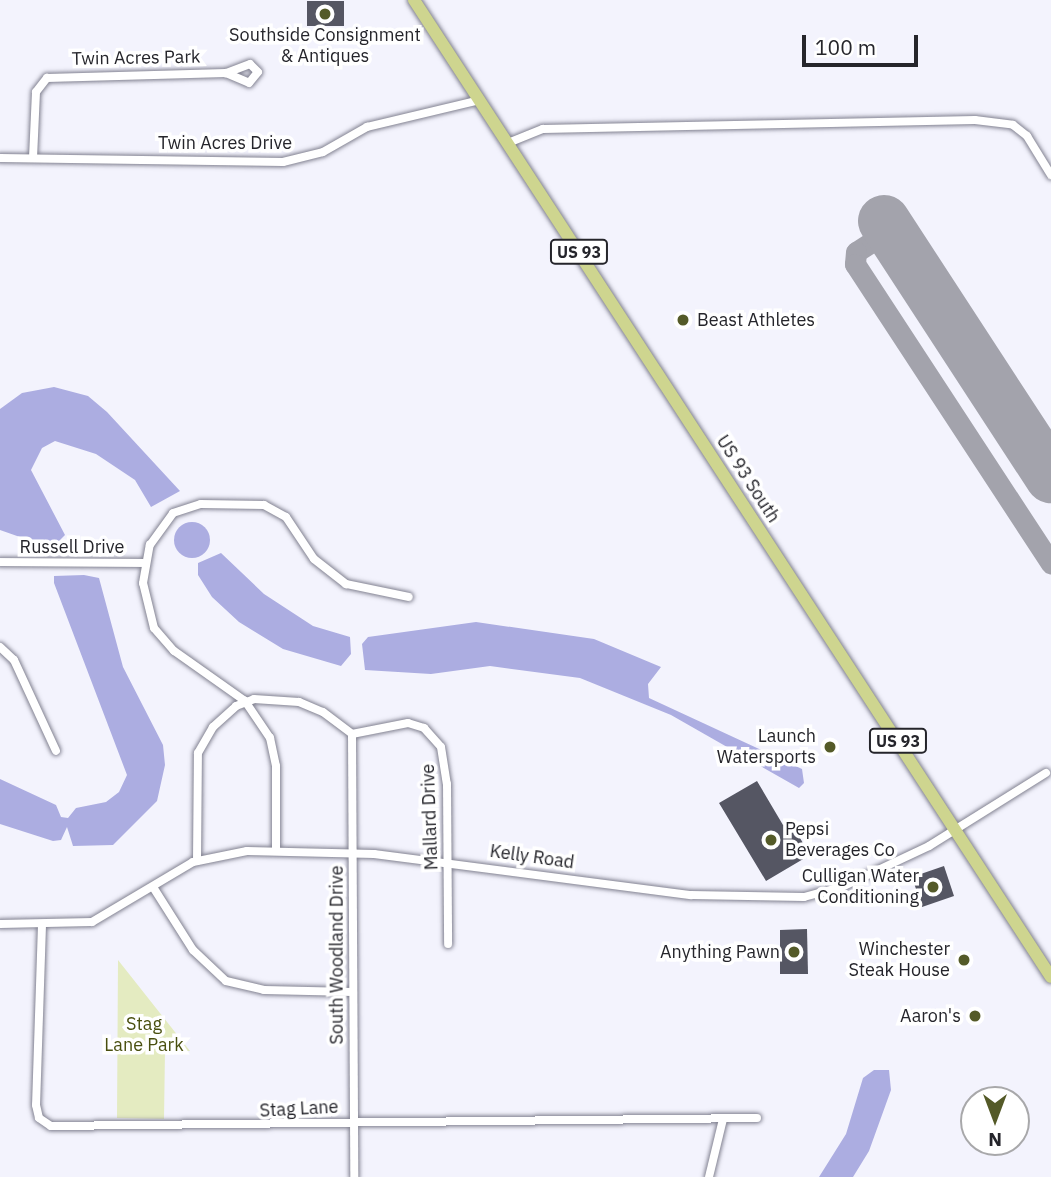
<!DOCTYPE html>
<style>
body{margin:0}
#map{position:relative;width:1051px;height:1177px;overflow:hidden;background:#f3f3fd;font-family:"IBM Plex Sans",sans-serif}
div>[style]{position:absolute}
.green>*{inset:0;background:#e4ebc1}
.water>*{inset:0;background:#acade1}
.round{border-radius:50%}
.taxiway>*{height:21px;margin:-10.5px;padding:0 10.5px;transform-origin:10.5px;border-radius:10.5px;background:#a3a3ac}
.runway>*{height:52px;margin:-26px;padding:0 26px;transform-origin:26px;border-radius:26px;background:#a3a3ac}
.building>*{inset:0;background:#555663}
.roads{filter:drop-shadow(0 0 2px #828291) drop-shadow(0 0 2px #828291)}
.minor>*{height:8px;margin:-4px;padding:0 4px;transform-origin:4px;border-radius:4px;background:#fff}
.primary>*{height:12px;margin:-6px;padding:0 6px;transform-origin:6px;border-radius:6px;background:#ced58f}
.dots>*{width:19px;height:19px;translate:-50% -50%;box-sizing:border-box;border:4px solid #fff;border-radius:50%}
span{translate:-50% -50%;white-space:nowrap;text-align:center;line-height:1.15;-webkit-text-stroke:7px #fff;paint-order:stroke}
.shield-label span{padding:2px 5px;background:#fff;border:2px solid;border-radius:5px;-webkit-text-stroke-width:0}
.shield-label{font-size:16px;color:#25252b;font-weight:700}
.poi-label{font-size:18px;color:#25252b}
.left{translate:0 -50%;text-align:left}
.right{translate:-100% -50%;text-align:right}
.street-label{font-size:18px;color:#25252b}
.park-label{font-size:18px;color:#494f0f}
.north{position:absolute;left:960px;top:1086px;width:70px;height:70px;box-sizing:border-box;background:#fff;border:2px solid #a8a8aa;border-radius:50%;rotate:180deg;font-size:19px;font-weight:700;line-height:28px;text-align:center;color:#25252b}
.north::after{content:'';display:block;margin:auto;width:24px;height:32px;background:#545a28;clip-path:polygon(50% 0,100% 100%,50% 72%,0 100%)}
.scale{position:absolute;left:802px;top:35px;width:116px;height:32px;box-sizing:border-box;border:4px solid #25252b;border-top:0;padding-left:9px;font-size:21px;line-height:24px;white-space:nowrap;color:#25252b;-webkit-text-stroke:5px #fff;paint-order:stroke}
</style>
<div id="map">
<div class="green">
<i style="clip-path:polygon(118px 960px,190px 1051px,165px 1051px,164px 1119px,117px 1118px)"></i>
</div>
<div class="water">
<i style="clip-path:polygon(54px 387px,88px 396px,107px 412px,180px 491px,151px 507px,135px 480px,96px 454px,55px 441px,42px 448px,31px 470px,65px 535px,57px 543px,37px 543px,0 530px,0 409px,22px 393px)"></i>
<i class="round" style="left:174px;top:522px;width:36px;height:36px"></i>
<i style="clip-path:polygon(221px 553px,264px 594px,313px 626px,350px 637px,351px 654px,341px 666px,283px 649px,239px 622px,212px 597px,198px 575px,198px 563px)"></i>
<i style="clip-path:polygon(84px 575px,99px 578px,123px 667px,163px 745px,165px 765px,157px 801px,113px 845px,73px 846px,67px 827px,61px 840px,53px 841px,0 824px,0 779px,56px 805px,61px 817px,68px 818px,76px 808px,106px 802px,119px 792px,127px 775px,54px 583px,54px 576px)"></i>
<i style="clip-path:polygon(476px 622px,594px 639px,661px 667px,648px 684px,649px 698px,802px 769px,804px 783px,799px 788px,671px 715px,580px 678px,490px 666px,431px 674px,365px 670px,362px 644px,368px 637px)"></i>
<i style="clip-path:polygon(874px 1070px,889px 1070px,891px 1090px,869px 1151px,853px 1177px,819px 1177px,846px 1134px,863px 1078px)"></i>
</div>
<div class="taxiway">
<i style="left:890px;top:230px;width:40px;rotate:147.1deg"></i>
<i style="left:856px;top:252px;width:12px;rotate:95deg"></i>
<i style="left:855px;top:264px;width:358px;rotate:56.8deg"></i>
</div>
<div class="runway">
<i style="left:884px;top:221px;width:306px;rotate:56.9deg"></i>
</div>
<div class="building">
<i style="clip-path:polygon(307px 1px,344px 1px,344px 26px,307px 26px)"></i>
<i style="clip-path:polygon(757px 781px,783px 825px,790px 821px,810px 855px,766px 881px,719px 803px)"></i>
<i style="clip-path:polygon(944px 866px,954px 896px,922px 907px,912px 877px)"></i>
<i style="clip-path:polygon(807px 929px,808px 974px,780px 974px,780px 930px)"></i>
</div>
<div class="roads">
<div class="minor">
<i style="left:508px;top:143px;width:38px;rotate:-22deg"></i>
<i style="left:543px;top:129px;width:432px;rotate:-1.2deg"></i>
<i style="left:975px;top:120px;width:38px;rotate:7deg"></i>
<i style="left:1013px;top:125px;width:18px;rotate:38deg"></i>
<i style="left:1027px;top:136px;width:46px;rotate:58.4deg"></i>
<i style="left:0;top:158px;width:283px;rotate:0.8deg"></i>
<i style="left:283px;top:162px;width:41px;rotate:-14deg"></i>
<i style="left:323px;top:152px;width:51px;rotate:-29.6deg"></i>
<i style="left:367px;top:127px;width:116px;rotate:-13.4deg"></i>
<i style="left:33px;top:158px;width:66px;rotate:-87.4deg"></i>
<i style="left:36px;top:92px;width:18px;rotate:-52deg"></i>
<i style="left:47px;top:78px;width:179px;rotate:-1.6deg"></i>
<i style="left:226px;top:73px;width:25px;rotate:23deg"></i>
<i style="left:249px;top:83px;width:14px;rotate:-51deg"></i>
<i style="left:258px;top:72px;width:11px;rotate:-135deg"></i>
<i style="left:250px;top:64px;width:26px;rotate:159deg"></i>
<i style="left:0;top:562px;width:143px;rotate:0.4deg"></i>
<i style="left:0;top:647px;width:19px;rotate:43deg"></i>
<i style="left:14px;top:660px;width:100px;rotate:65.2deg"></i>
<i style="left:352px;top:734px;width:443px;rotate:89.7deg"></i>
<i style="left:352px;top:734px;width:57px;rotate:-11.1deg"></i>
<i style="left:408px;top:723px;width:17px;rotate:17deg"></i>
<i style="left:424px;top:728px;width:25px;rotate:48deg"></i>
<i style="left:441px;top:747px;width:37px;rotate:81deg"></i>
<i style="left:447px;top:784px;width:160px;rotate:89.6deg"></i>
<i style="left:276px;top:850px;width:84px;rotate:-90deg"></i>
<i style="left:276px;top:766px;width:29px;rotate:-102deg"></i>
<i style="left:270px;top:738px;width:45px;rotate:-124deg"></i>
<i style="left:245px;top:701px;width:87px;rotate:-144.8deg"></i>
<i style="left:174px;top:651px;width:30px;rotate:-131deg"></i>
<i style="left:154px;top:628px;width:46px;rotate:-103.7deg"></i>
<i style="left:143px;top:583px;width:39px;rotate:-80deg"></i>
<i style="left:150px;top:545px;width:39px;rotate:-54deg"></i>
<i style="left:173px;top:513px;width:29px;rotate:-18deg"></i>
<i style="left:201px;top:504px;width:63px;rotate:0.9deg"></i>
<i style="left:264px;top:505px;width:25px;rotate:29deg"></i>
<i style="left:286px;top:517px;width:50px;rotate:56.3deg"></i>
<i style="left:314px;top:559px;width:41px;rotate:38deg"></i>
<i style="left:346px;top:584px;width:64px;rotate:11.7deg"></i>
<i style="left:197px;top:861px;width:108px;rotate:-89.5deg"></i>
<i style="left:198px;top:753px;width:30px;rotate:-60deg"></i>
<i style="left:213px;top:727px;width:31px;rotate:-42deg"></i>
<i style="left:236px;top:706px;width:19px;rotate:-21deg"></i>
<i style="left:254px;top:699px;width:45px;rotate:3.8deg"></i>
<i style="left:299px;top:702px;width:26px;rotate:23deg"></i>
<i style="left:323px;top:712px;width:36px;rotate:37deg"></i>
<i style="left:153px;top:887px;width:75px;rotate:57.6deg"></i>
<i style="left:193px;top:950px;width:45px;rotate:43.2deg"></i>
<i style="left:226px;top:981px;width:39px;rotate:13deg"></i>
<i style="left:264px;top:990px;width:89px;rotate:1.3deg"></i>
<i style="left:0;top:924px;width:92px;rotate:-1.2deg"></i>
<i style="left:92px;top:922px;width:117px;rotate:-30.7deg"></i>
<i style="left:193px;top:862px;width:55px;rotate:-11.5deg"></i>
<i style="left:247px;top:851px;width:127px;rotate:1.4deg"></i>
<i style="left:374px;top:854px;width:320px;rotate:7.4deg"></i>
<i style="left:691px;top:895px;width:113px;rotate:1deg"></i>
<i style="left:804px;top:897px;width:39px;rotate:-15deg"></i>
<i style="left:842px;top:887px;width:96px;rotate:-25.2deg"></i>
<i style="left:929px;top:846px;width:138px;rotate:-32deg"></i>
<i style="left:42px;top:925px;width:180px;rotate:91.9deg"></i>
<i style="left:36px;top:1105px;width:13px;rotate:77deg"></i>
<i style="left:39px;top:1118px;width:14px;rotate:34deg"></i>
<i style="left:51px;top:1126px;width:706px;rotate:-0.65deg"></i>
<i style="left:709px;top:1177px;width:60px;rotate:-76.4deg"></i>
</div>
<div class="primary">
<i style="left:414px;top:0;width:1166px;rotate:56.9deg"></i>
</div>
</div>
<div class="dots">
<i style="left:325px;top:14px;background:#545a28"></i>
<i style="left:683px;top:320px;background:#545a28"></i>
<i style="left:830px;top:747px;background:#545a28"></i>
<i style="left:771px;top:840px;background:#545a28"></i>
<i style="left:933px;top:887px;background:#545a28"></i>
<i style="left:794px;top:952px;background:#545a28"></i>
<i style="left:964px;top:960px;background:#545a28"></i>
<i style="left:975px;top:1016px;background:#545a28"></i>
</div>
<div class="shield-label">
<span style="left:579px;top:252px">US 93</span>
<span style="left:898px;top:741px">US 93</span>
</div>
<div class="poi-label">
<span style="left:325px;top:46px">Southside Consignment<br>&amp; Antiques</span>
<span class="left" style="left:697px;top:320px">Beast Athletes</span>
<span class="right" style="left:816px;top:747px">Launch<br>Watersports</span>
<span class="left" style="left:785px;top:840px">Pepsi<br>Beverages Co</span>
<span class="right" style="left:919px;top:887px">Culligan Water<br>Conditioning</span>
<span class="right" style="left:950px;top:960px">Winchester<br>Steak House</span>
<span class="right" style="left:780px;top:952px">Anything Pawn</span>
<span class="right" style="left:961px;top:1016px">Aaron's</span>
</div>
<div class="street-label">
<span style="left:136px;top:58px;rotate:-1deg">Twin Acres Park</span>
<span style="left:225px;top:143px">Twin Acres Drive</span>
<span style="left:748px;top:479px;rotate:57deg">US 93 South</span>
<span style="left:72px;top:547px">Russell Drive</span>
<span style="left:430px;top:817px;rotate:-92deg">Mallard Drive</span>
<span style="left:532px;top:857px;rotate:8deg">Kelly Road</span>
<span style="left:337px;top:955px;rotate:-90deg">South Woodland Drive</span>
<span style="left:299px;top:1109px;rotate:-3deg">Stag Lane</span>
</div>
<div class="park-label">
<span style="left:144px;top:1035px">Stag<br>Lane Park</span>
</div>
<div class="north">N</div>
<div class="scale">100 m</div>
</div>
